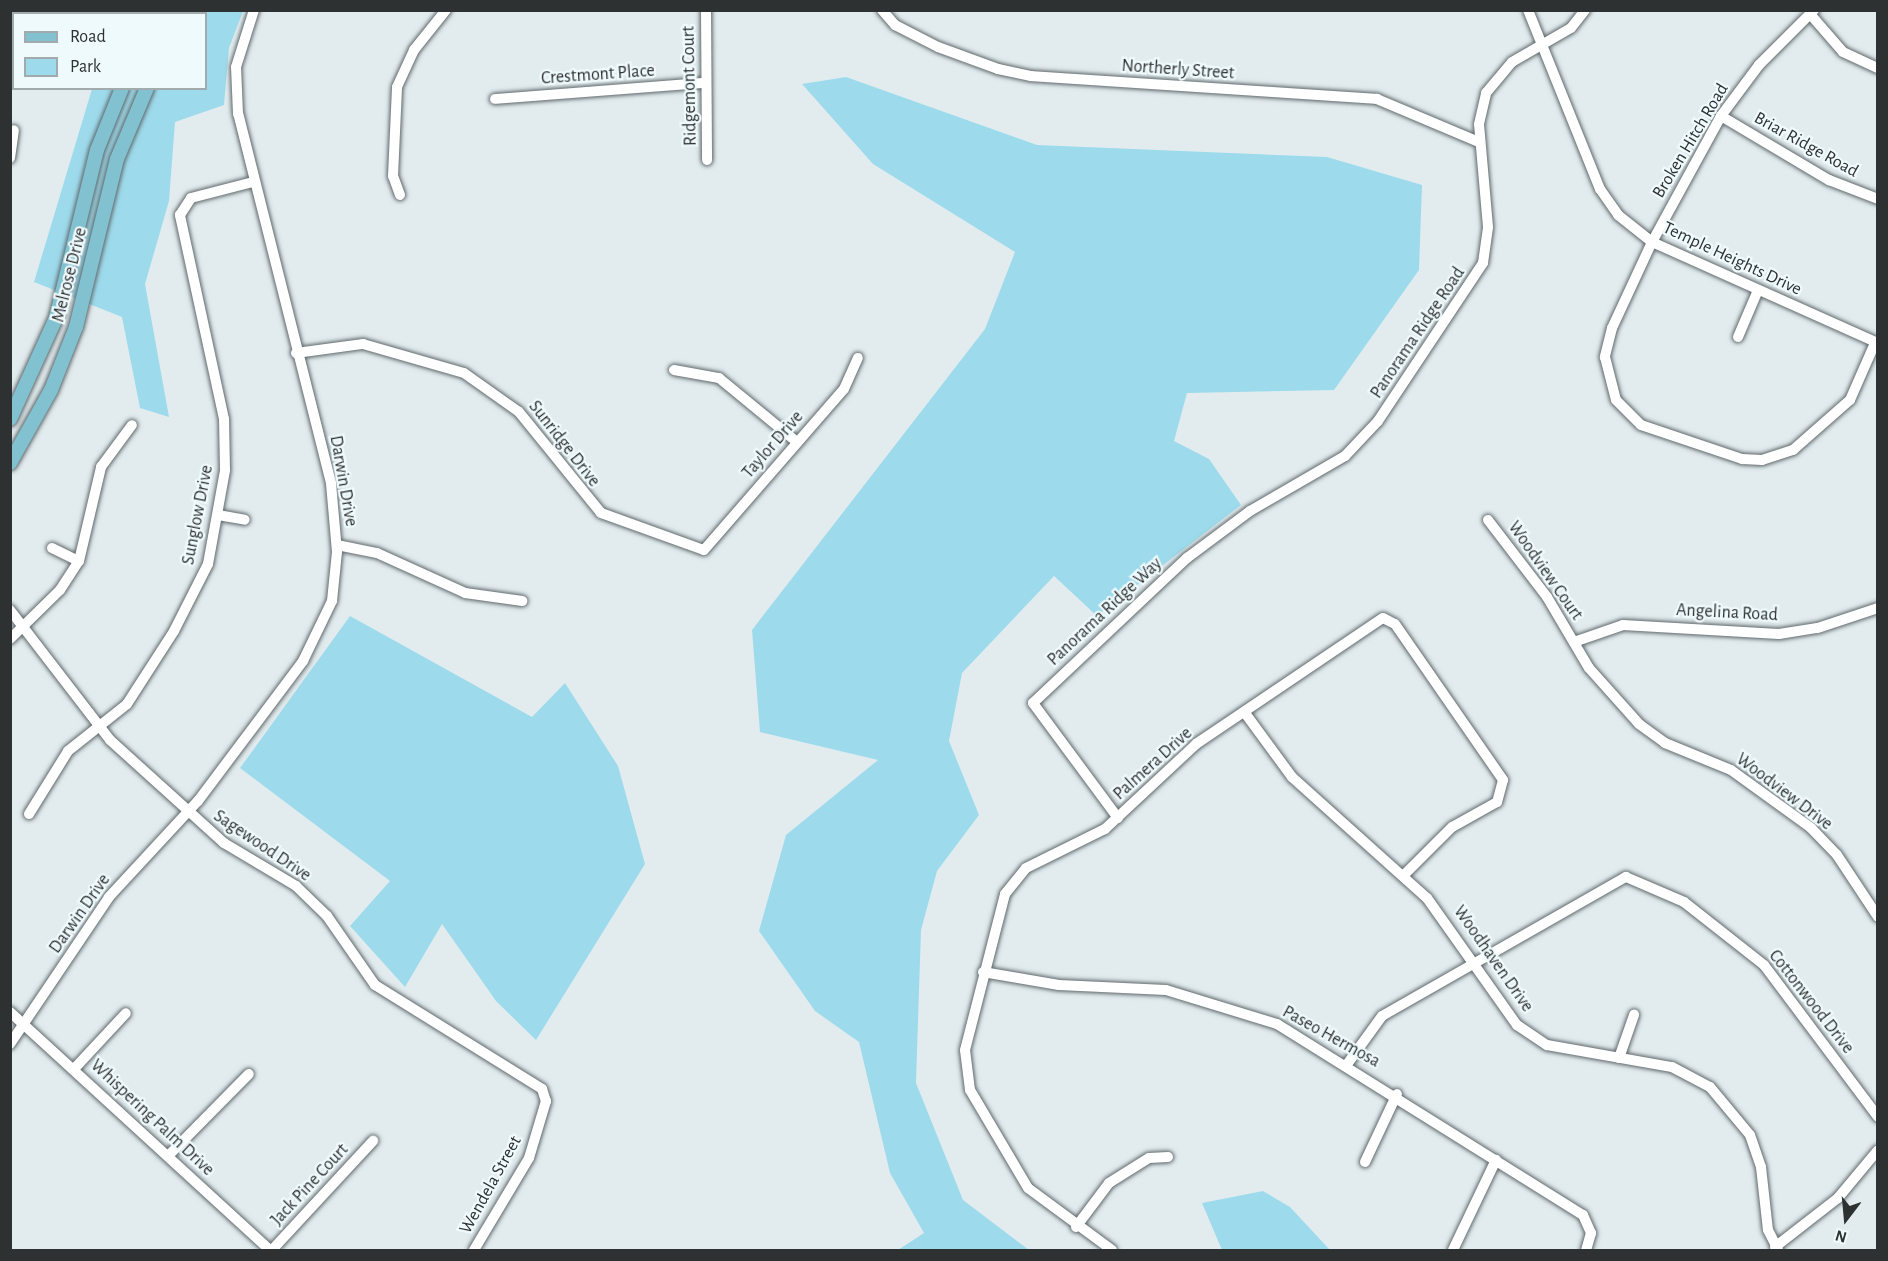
<!DOCTYPE html>
<style>
body{margin:0}
#map{position:relative;width:1888px;height:1261px;overflow:hidden;background:#e2ecef;font-family:"Alegreya Sans",sans-serif}
div>[style]{position:absolute}
.green>*{inset:0;background:#9ddbec}
.roads{filter:drop-shadow(0 0 2px #60696c) drop-shadow(0 0 2px #60696c)}
.minor>*{height:10px;margin:-5px;padding:0 5px;transform-origin:5px;border-radius:5px;background:#fff}
.major>*{height:14px;margin:-7px;padding:0 7px;transform-origin:7px;border-radius:7px;background:#81c1d0}
span{translate:-50% -50%;white-space:nowrap;text-align:center;line-height:1.15;-webkit-text-stroke:4.5px #effafd;paint-order:stroke}
.street-label{font-size:18px;color:#2d3132}
.frame{position:absolute;inset:0;border:12px solid #2d3132;pointer-events:none}
.legend{position:absolute;left:12px;top:12px;width:195px;height:78px;box-sizing:border-box;background:#effafd;border:2px solid #a1aaac;margin:0;padding:8px 10px;list-style:none;font-size:18px;color:#2d3132}
.legend li{display:flex;align-items:center;gap:12px;height:30px}
.legend b{width:30px;border:2px solid #a1aaac}
.north{position:absolute;left:1816px;top:1189px;width:60px;height:60px;-webkit-text-stroke:4px #effafd;paint-order:stroke;rotate:196deg;font-size:16px;font-weight:700;line-height:24px;text-align:center;color:#2d3132}
.north::after{content:'';display:block;margin:auto;width:21px;height:27px;background:#2d3132;clip-path:polygon(50% 0,100% 100%,50% 72%,0 100%)}
</style>
<div id="map">
<div class="green">
<i style="clip-path:polygon(133px 11px,243px 11px,229px 48px,224px 105px,175px 122px,169px 201px,145px 284px,169px 417px,140px 408px,122px 317px,34px 282px,92px 89px,206px 88px,206px 14px)"></i>
<i style="clip-path:polygon(846px 77px,1037px 145px,1327px 157px,1422px 185px,1419px 270px,1334px 390px,1187px 393px,1174px 441px,1209px 459px,1241px 505px,1097px 616px,1054px 576px,962px 673px,949px 741px,979px 815px,937px 871px,921px 930px,916px 1083px,963px 1200px,1029px 1250px,898px 1250px,924px 1233px,890px 1173px,859px 1042px,815px 1011px,759px 931px,786px 835px,878px 760px,760px 732px,752px 630px,985px 329px,1015px 252px,873px 164px,802px 84px)"></i>
<i style="clip-path:polygon(350px 616px,532px 717px,565px 683px,618px 766px,645px 864px,536px 1040px,496px 1001px,442px 924px,405px 987px,350px 926px,390px 881px,240px 768px)"></i>
<i style="clip-path:polygon(1263px 1191px,1290px 1207px,1330px 1250px,1222px 1250px,1202px 1203px)"></i>
</div>
<div class="roads">
<div class="minor">
<i style="left:706px;top:10px;width:150px;rotate:89.6deg"></i>
<i style="left:882px;top:10px;width:20px;rotate:49deg"></i>
<i style="left:895px;top:25px;width:48px;rotate:27.1deg"></i>
<i style="left:938px;top:47px;width:64px;rotate:20.1deg"></i>
<i style="left:998px;top:69px;width:34px;rotate:12deg"></i>
<i style="left:1031px;top:76px;width:347px;rotate:3.8deg"></i>
<i style="left:1377px;top:99px;width:111px;rotate:22.9deg"></i>
<i style="left:1528px;top:10px;width:193px;rotate:68.1deg"></i>
<i style="left:1600px;top:189px;width:32px;rotate:55deg"></i>
<i style="left:1618px;top:215px;width:43px;rotate:38.5deg"></i>
<i style="left:1652px;top:242px;width:248px;rotate:24.1deg"></i>
<i style="left:1814px;top:10px;width:78px;rotate:135deg"></i>
<i style="left:1759px;top:65px;width:64px;rotate:126.7deg"></i>
<i style="left:1721px;top:116px;width:144px;rotate:118.7deg"></i>
<i style="left:1652px;top:242px;width:95px;rotate:114.9deg"></i>
<i style="left:1612px;top:328px;width:30px;rotate:104deg"></i>
<i style="left:1605px;top:357px;width:44px;rotate:75.7deg"></i>
<i style="left:1616px;top:400px;width:35px;rotate:45deg"></i>
<i style="left:1641px;top:425px;width:107px;rotate:18.6deg"></i>
<i style="left:1742px;top:459px;width:20px;rotate:3deg"></i>
<i style="left:1762px;top:460px;width:33px;rotate:-18deg"></i>
<i style="left:1793px;top:450px;width:76px;rotate:-41.3deg"></i>
<i style="left:1850px;top:400px;width:62px;rotate:-66.3deg"></i>
<i style="left:1810px;top:14px;width:50px;rotate:49deg"></i>
<i style="left:1843px;top:52px;width:38px;rotate:25deg"></i>
<i style="left:495px;top:99px;width:209px;rotate:-4.4deg"></i>
<i style="left:1721px;top:116px;width:126px;rotate:30.7deg"></i>
<i style="left:1829px;top:180px;width:53px;rotate:21.2deg"></i>
<i style="left:10px;top:158px;width:28px;rotate:-82deg"></i>
<i style="left:400px;top:195px;width:20px;rotate:-110deg"></i>
<i style="left:393px;top:176px;width:89px;rotate:-87.4deg"></i>
<i style="left:397px;top:87px;width:41px;rotate:-65.3deg"></i>
<i style="left:414px;top:50px;width:51px;rotate:-51.3deg"></i>
<i style="left:1738px;top:337px;width:51px;rotate:-66.9deg"></i>
<i style="left:296px;top:353px;width:68px;rotate:-7.7deg"></i>
<i style="left:363px;top:344px;width:105px;rotate:16deg"></i>
<i style="left:464px;top:373px;width:67px;rotate:35.3deg"></i>
<i style="left:519px;top:412px;width:130px;rotate:50.9deg"></i>
<i style="left:601px;top:513px;width:109px;rotate:19.8deg"></i>
<i style="left:704px;top:550px;width:213px;rotate:-49deg"></i>
<i style="left:844px;top:389px;width:34px;rotate:-66deg"></i>
<i style="left:674px;top:370px;width:46px;rotate:10.1deg"></i>
<i style="left:719px;top:378px;width:101px;rotate:39.4deg"></i>
<i style="left:218px;top:515px;width:27px;rotate:10deg"></i>
<i style="left:1488px;top:520px;width:97px;rotate:52.5deg"></i>
<i style="left:1547px;top:597px;width:82px;rotate:59.4deg"></i>
<i style="left:1589px;top:668px;width:75px;rotate:48.2deg"></i>
<i style="left:1639px;top:724px;width:32px;rotate:36deg"></i>
<i style="left:1665px;top:743px;width:71px;rotate:22.2deg"></i>
<i style="left:1731px;top:770px;width:99px;rotate:35.9deg"></i>
<i style="left:1811px;top:828px;width:37px;rotate:46deg"></i>
<i style="left:1837px;top:855px;width:74px;rotate:56.5deg"></i>
<i style="left:337px;top:545px;width:41px;rotate:11.3deg"></i>
<i style="left:377px;top:553px;width:97px;rotate:24.4deg"></i>
<i style="left:465px;top:593px;width:58px;rotate:8deg"></i>
<i style="left:52px;top:548px;width:30px;rotate:26deg"></i>
<i style="left:10px;top:610px;width:164px;rotate:52.4deg"></i>
<i style="left:110px;top:740px;width:154px;rotate:42.1deg"></i>
<i style="left:224px;top:843px;width:84px;rotate:30.8deg"></i>
<i style="left:296px;top:886px;width:43px;rotate:44.1deg"></i>
<i style="left:327px;top:916px;width:84px;rotate:55.2deg"></i>
<i style="left:375px;top:985px;width:197px;rotate:31.9deg"></i>
<i style="left:542px;top:1089px;width:13px;rotate:72deg"></i>
<i style="left:546px;top:1101px;width:59px;rotate:106.6deg"></i>
<i style="left:529px;top:1158px;width:107px;rotate:120.9deg"></i>
<i style="left:10px;top:639px;width:70px;rotate:-44.4deg"></i>
<i style="left:60px;top:590px;width:35px;rotate:-57deg"></i>
<i style="left:79px;top:561px;width:97px;rotate:-76.8deg"></i>
<i style="left:101px;top:467px;width:52px;rotate:-53.6deg"></i>
<i style="left:1574px;top:642px;width:52px;rotate:-19.1deg"></i>
<i style="left:1623px;top:625px;width:156px;rotate:3.3deg"></i>
<i style="left:1779px;top:634px;width:39px;rotate:-9deg"></i>
<i style="left:1818px;top:628px;width:63px;rotate:-18.4deg"></i>
<i style="left:1245px;top:713px;width:79px;rotate:53.7deg"></i>
<i style="left:1292px;top:777px;width:181px;rotate:41.9deg"></i>
<i style="left:1427px;top:898px;width:156px;rotate:54.7deg"></i>
<i style="left:1517px;top:1025px;width:36px;rotate:34deg"></i>
<i style="left:1547px;top:1045px;width:127px;rotate:10deg"></i>
<i style="left:1672px;top:1067px;width:43px;rotate:27.8deg"></i>
<i style="left:1710px;top:1087px;width:62px;rotate:50.2deg"></i>
<i style="left:1750px;top:1135px;width:34px;rotate:71deg"></i>
<i style="left:1761px;top:1167px;width:63px;rotate:83.7deg"></i>
<i style="left:1768px;top:1230px;width:22px;rotate:63deg"></i>
<i style="left:29px;top:814px;width:74px;rotate:-58.2deg"></i>
<i style="left:68px;top:751px;width:75px;rotate:-38.5deg"></i>
<i style="left:127px;top:704px;width:87px;rotate:-57.2deg"></i>
<i style="left:174px;top:631px;width:75px;rotate:-63.1deg"></i>
<i style="left:208px;top:564px;width:96px;rotate:-79.7deg"></i>
<i style="left:225px;top:470px;width:51px;rotate:-91.1deg"></i>
<i style="left:224px;top:419px;width:209px;rotate:-102.2deg"></i>
<i style="left:180px;top:215px;width:20px;rotate:-57deg"></i>
<i style="left:191px;top:198px;width:64px;rotate:-14.5deg"></i>
<i style="left:1118px;top:818px;width:143px;rotate:-126.5deg"></i>
<i style="left:1033px;top:703px;width:212px;rotate:-43.3deg"></i>
<i style="left:1187px;top:558px;width:79px;rotate:-36.7deg"></i>
<i style="left:1250px;top:511px;width:110px;rotate:-30.1deg"></i>
<i style="left:1345px;top:456px;width:48px;rotate:-46.7deg"></i>
<i style="left:1378px;top:421px;width:190px;rotate:-56.4deg"></i>
<i style="left:1483px;top:263px;width:36px;rotate:-82deg"></i>
<i style="left:1488px;top:227px;width:103px;rotate:-95deg"></i>
<i style="left:1479px;top:124px;width:32px;rotate:-77deg"></i>
<i style="left:1486px;top:93px;width:40px;rotate:-50deg"></i>
<i style="left:1512px;top:62px;width:68px;rotate:-30deg"></i>
<i style="left:1571px;top:28px;width:23px;rotate:-52deg"></i>
<i style="left:983px;top:972px;width:77px;rotate:9.7deg"></i>
<i style="left:1059px;top:985px;width:107px;rotate:2.7deg"></i>
<i style="left:1166px;top:990px;width:116px;rotate:17deg"></i>
<i style="left:1277px;top:1024px;width:361px;rotate:32deg"></i>
<i style="left:1583px;top:1215px;width:20px;rotate:66deg"></i>
<i style="left:1591px;top:1233px;width:18px;rotate:106deg"></i>
<i style="left:10px;top:1012px;width:352px;rotate:42.5deg"></i>
<i style="left:10px;top:1044px;width:177px;rotate:-56deg"></i>
<i style="left:109px;top:897px;width:131px;rotate:-47.2deg"></i>
<i style="left:198px;top:801px;width:175px;rotate:-53.1deg"></i>
<i style="left:303px;top:661px;width:67px;rotate:-64.2deg"></i>
<i style="left:332px;top:601px;width:49px;rotate:-84.2deg"></i>
<i style="left:337px;top:552px;width:69px;rotate:-95deg"></i>
<i style="left:331px;top:483px;width:381px;rotate:-104.1deg"></i>
<i style="left:238px;top:114px;width:47px;rotate:-92.4deg"></i>
<i style="left:236px;top:67px;width:60px;rotate:-72.5deg"></i>
<i style="left:1619px;top:1058px;width:46px;rotate:-70.8deg"></i>
<i style="left:1348px;top:1063px;width:58px;rotate:-54.1deg"></i>
<i style="left:1382px;top:1016px;width:281px;rotate:-29.7deg"></i>
<i style="left:1626px;top:877px;width:63px;rotate:23.3deg"></i>
<i style="left:1684px;top:902px;width:102px;rotate:38.2deg"></i>
<i style="left:1764px;top:965px;width:190px;rotate:53.1deg"></i>
<i style="left:74px;top:1069px;width:76px;rotate:-47.1deg"></i>
<i style="left:168px;top:1156px;width:115px;rotate:-45.4deg"></i>
<i style="left:1365px;top:1162px;width:75px;rotate:-64.8deg"></i>
<i style="left:1076px;top:1227px;width:55px;rotate:-53.1deg"></i>
<i style="left:1109px;top:1183px;width:47px;rotate:-32deg"></i>
<i style="left:1149px;top:1158px;width:19px;rotate:-3deg"></i>
<i style="left:1775px;top:1247px;width:80px;rotate:-37.9deg"></i>
<i style="left:1838px;top:1198px;width:62px;rotate:-50.2deg"></i>
<i style="left:272px;top:1250px;width:149px;rotate:-47.2deg"></i>
<i style="left:1112px;top:1250px;width:104px;rotate:-143.6deg"></i>
<i style="left:1028px;top:1188px;width:114px;rotate:-120.6deg"></i>
<i style="left:970px;top:1090px;width:40px;rotate:-97.1deg"></i>
<i style="left:965px;top:1050px;width:161px;rotate:-75.6deg"></i>
<i style="left:1005px;top:894px;width:33px;rotate:-51deg"></i>
<i style="left:1026px;top:868px;width:88px;rotate:-26.3deg"></i>
<i style="left:1105px;top:829px;width:125px;rotate:-43deg"></i>
<i style="left:1196px;top:744px;width:225px;rotate:-34deg"></i>
<i style="left:1383px;top:618px;width:13px;rotate:27deg"></i>
<i style="left:1395px;top:624px;width:190px;rotate:55.3deg"></i>
<i style="left:1503px;top:780px;width:23px;rotate:105deg"></i>
<i style="left:1497px;top:802px;width:51px;rotate:150.9deg"></i>
<i style="left:1452px;top:827px;width:69px;rotate:135deg"></i>
<i style="left:1453px;top:1250px;width:100px;rotate:-64.5deg"></i>
</div>
<div class="major">
<i style="left:163px;top:14px;width:4px;rotate:-63deg"></i>
<i style="left:189px;top:14px;width:4px;rotate:-63deg"></i>
<i style="left:10px;top:419px;width:111px;rotate:-65.5deg"></i>
<i style="left:56px;top:318px;width:173px;rotate:-76.3deg"></i>
<i style="left:97px;top:150px;width:67px;rotate:-68deg"></i>
<i style="left:10px;top:463px;width:84px;rotate:-60.7deg"></i>
<i style="left:51px;top:390px;width:68px;rotate:-68.4deg"></i>
<i style="left:76px;top:327px;width:173px;rotate:-76.3deg"></i>
<i style="left:117px;top:159px;width:77px;rotate:-67.1deg"></i>
</div>
</div>
<div class="street-label">
<span style="left:1178px;top:70px;rotate:4deg">Northerly Street</span>
<span style="left:598px;top:75px;rotate:-4deg">Crestmont Place</span>
<span style="left:690px;top:86px;rotate:-91deg">Ridgemont Court</span>
<span style="left:1691px;top:141px;rotate:-59deg">Broken Hitch Road</span>
<span style="left:1806px;top:145px;rotate:29deg">Briar Ridge Road</span>
<span style="left:1732px;top:259px;rotate:25deg">Temple Heights Drive</span>
<span style="left:70px;top:275px;rotate:-76deg">Melrose Drive</span>
<span style="left:1418px;top:333px;rotate:-56deg">Panorama Ridge Road</span>
<span style="left:564px;top:444px;rotate:52deg">Sunridge Drive</span>
<span style="left:773px;top:445px;rotate:-49deg">Taylor Drive</span>
<span style="left:343px;top:481px;rotate:80deg">Darwin Drive</span>
<span style="left:198px;top:515px;rotate:-79deg">Sunglow Drive</span>
<span style="left:1545px;top:571px;rotate:55deg">Woodview Court</span>
<span style="left:1105px;top:612px;rotate:-43deg">Panorama Ridge Way</span>
<span style="left:1727px;top:613px;rotate:3deg">Angelina Road</span>
<span style="left:1153px;top:764px;rotate:-42deg">Palmera Drive</span>
<span style="left:1784px;top:792px;rotate:37deg">Woodview Drive</span>
<span style="left:262px;top:846px;rotate:34deg">Sagewood Drive</span>
<span style="left:80px;top:914px;rotate:-55deg">Darwin Drive</span>
<span style="left:1493px;top:959px;rotate:55deg">Woodhaven Drive</span>
<span style="left:1811px;top:1002px;rotate:52deg">Cottonwood Drive</span>
<span style="left:1331px;top:1037px;rotate:29deg">Paseo Hermosa</span>
<span style="left:152px;top:1118px;rotate:43deg">Whispering Palm Drive</span>
<span style="left:310px;top:1185px;rotate:-47deg">Jack Pine Court</span>
<span style="left:491px;top:1185px;rotate:-61deg">Wendela Street</span>
</div>
<div class="frame"></div>
<ul class="legend">
<li><b style="height:8px;background:#81c1d0"></b>Road</li>
<li><b style="height:16px;background:#9ddbec"></b>Park</li>
</ul>
<div class="north">N</div>
</div>
